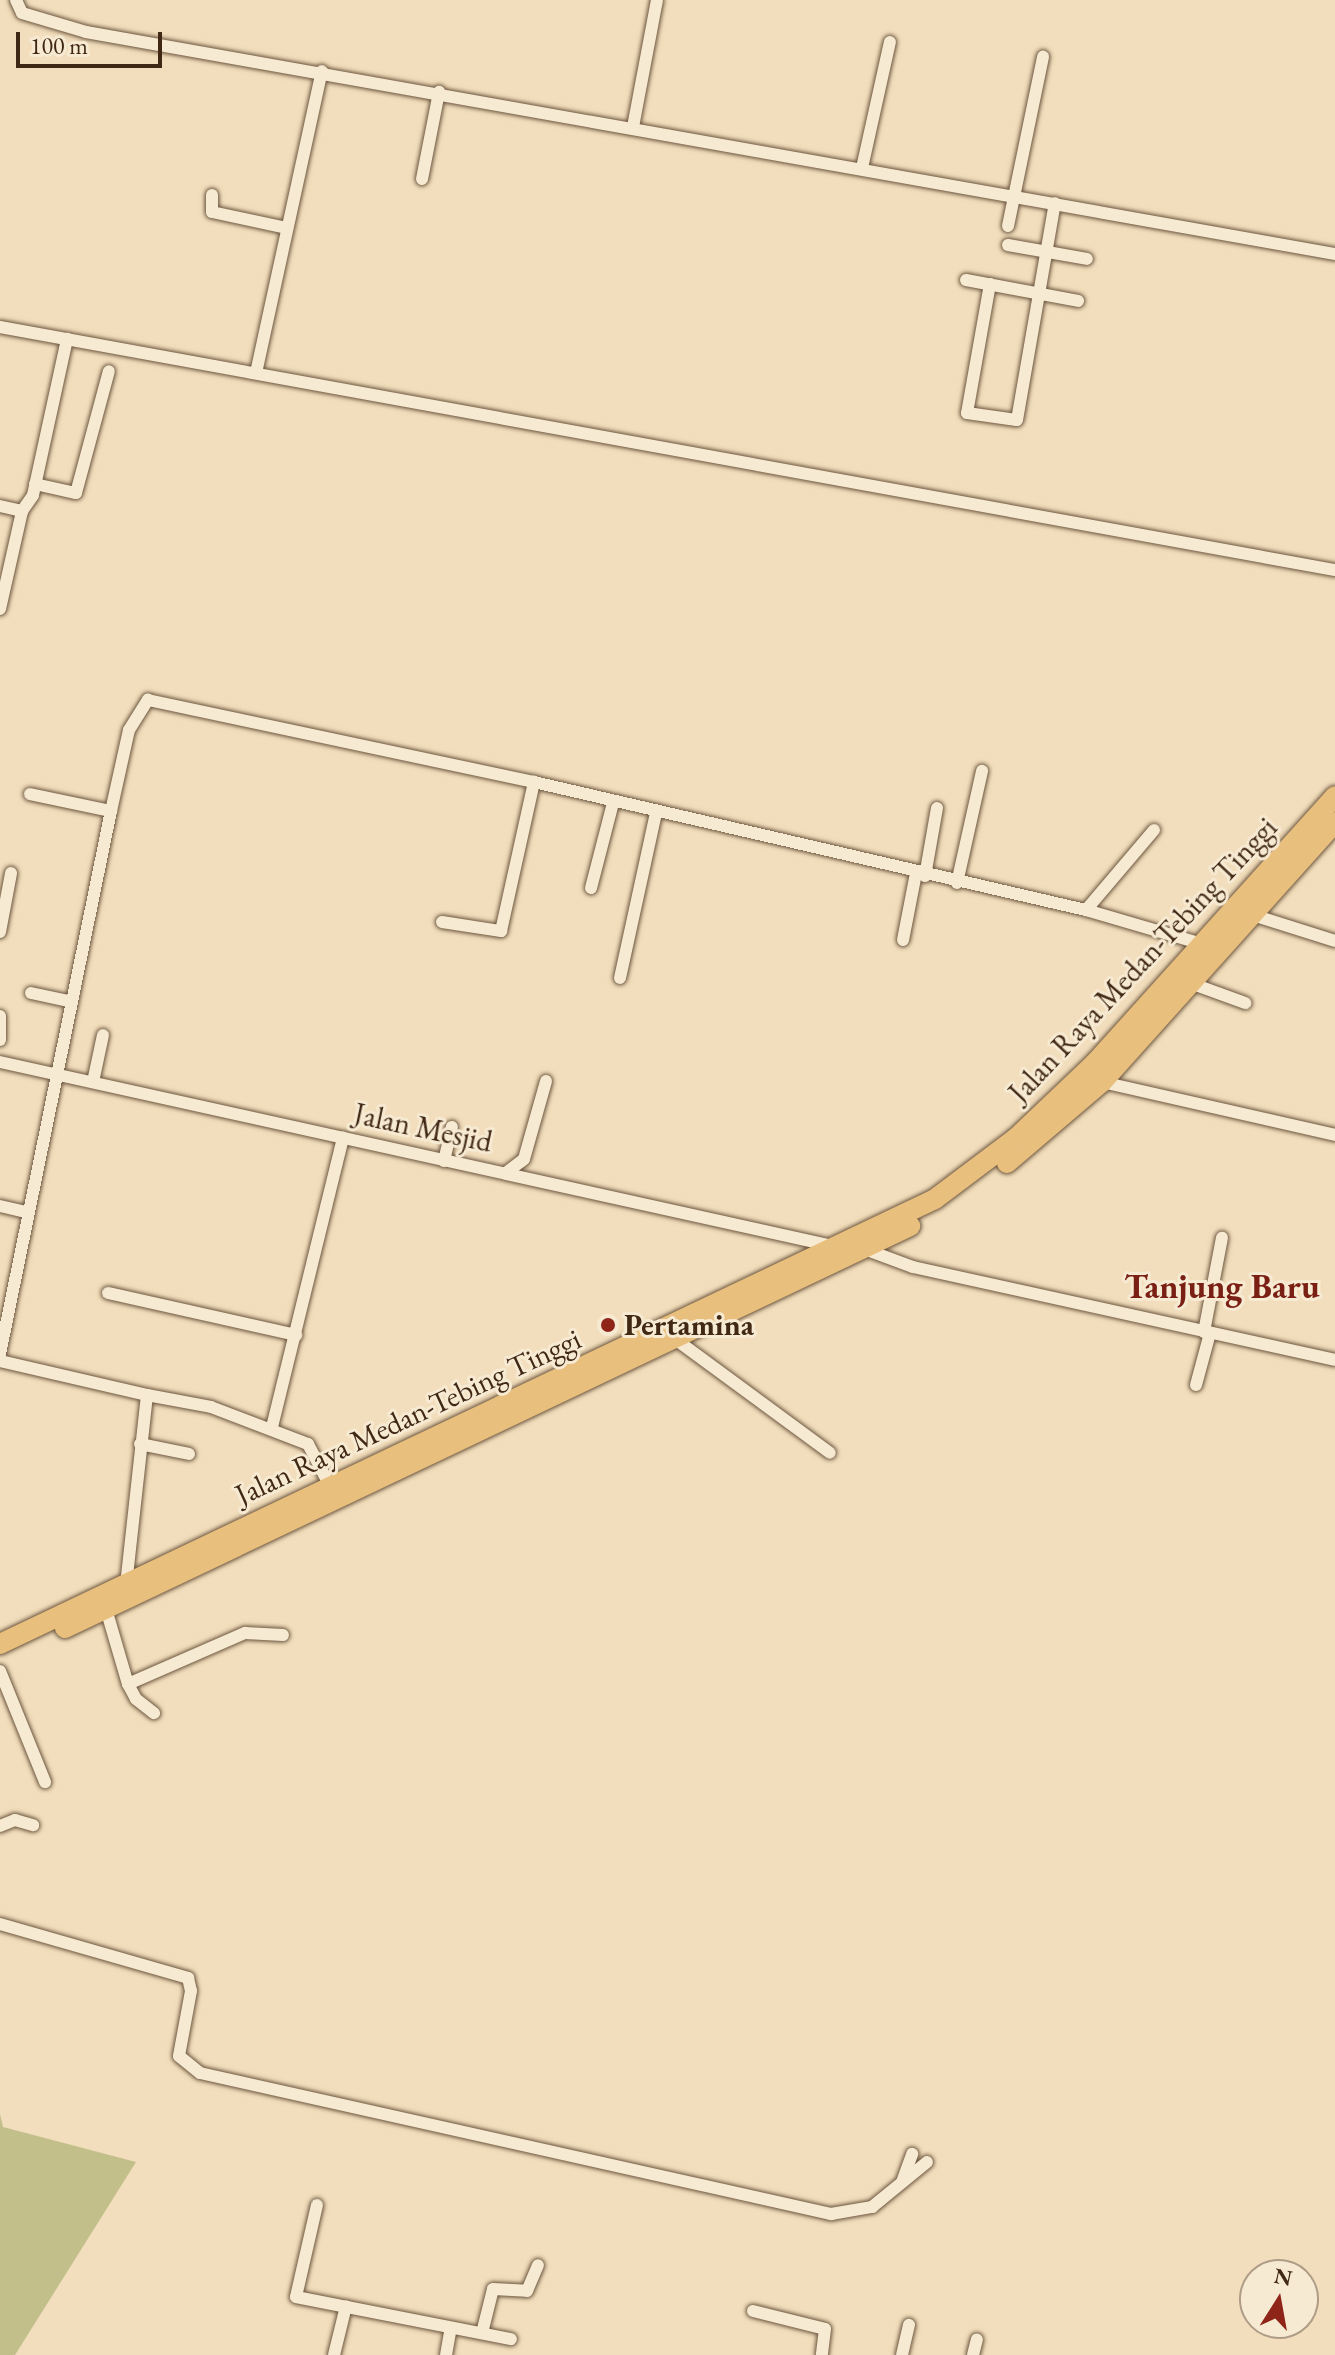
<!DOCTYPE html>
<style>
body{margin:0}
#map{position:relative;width:1335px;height:2355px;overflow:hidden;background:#f2debc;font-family:"EB Garamond",serif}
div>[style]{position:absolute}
.green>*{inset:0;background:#c2bf8b}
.roads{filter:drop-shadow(0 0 2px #6c563f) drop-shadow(0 0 2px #6c563f)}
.minor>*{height:12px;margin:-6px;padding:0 6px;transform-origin:6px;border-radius:6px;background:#f7ead3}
.trunk>*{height:20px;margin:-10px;padding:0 10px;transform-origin:10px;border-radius:10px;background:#e9bf7e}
.dots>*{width:22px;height:22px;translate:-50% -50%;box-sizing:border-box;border:4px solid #f7ead3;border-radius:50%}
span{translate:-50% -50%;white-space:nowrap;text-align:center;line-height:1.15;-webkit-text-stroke:6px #f7ead3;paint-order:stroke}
.street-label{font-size:30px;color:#402815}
.poi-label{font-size:30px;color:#402815;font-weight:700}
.left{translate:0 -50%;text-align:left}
.quarter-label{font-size:34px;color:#7a1f14;font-weight:700}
.north{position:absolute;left:1239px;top:2259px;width:80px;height:80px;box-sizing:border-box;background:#f7ead3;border:2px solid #ae9c87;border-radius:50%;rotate:11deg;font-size:22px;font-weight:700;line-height:32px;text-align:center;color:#402815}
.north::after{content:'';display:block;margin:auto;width:28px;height:36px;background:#8f2418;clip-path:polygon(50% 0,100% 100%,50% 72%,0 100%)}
.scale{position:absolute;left:16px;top:32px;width:146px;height:36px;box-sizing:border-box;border:4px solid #402815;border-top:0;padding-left:10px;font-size:24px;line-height:28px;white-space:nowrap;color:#402815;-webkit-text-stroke:6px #f7ead3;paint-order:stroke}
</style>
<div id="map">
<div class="green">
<i style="clip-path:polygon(0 2114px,3px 2127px,136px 2162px,15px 2355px,0 2355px)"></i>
</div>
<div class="roads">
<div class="minor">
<i style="left:16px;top:0;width:14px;rotate:65deg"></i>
<i style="left:22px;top:13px;width:67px;rotate:16.5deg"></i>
<i style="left:86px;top:32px;width:1269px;rotate:10.08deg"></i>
<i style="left:633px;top:127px;width:129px;rotate:-79.3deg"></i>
<i style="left:862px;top:168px;width:129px;rotate:-77.5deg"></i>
<i style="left:422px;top:179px;width:89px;rotate:-78.9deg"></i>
<i style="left:212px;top:195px;width:17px;rotate:90deg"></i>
<i style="left:212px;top:212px;width:77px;rotate:12deg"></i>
<i style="left:1008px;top:226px;width:173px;rotate:-78.3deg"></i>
<i style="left:1008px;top:245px;width:80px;rotate:10deg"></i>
<i style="left:966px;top:280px;width:114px;rotate:10.6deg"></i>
<i style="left:990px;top:284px;width:131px;rotate:100.1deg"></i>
<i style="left:967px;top:413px;width:50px;rotate:8deg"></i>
<i style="left:1017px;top:420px;width:220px;rotate:-80.1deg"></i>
<i style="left:0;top:327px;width:1357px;rotate:10.32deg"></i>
<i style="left:256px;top:373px;width:309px;rotate:-77.7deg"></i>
<i style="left:35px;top:484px;width:42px;rotate:12.4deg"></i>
<i style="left:76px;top:493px;width:126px;rotate:-74.9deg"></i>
<i style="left:0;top:506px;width:23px;rotate:13deg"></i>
<i style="left:0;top:609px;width:100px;rotate:-77.3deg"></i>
<i style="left:22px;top:511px;width:19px;rotate:-55deg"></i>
<i style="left:33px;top:495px;width:160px;rotate:-77.7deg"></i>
<i style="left:30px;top:794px;width:83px;rotate:11.9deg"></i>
<i style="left:925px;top:876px;width:69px;rotate:-80deg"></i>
<i style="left:957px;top:883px;width:115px;rotate:-77.4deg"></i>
<i style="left:591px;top:888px;width:88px;rotate:-75.5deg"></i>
<i style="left:1086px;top:910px;width:105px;rotate:-49.6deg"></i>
<i style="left:1253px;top:915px;width:86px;rotate:17.6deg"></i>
<i style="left:442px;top:922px;width:60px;rotate:8.7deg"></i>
<i style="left:501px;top:931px;width:153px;rotate:-77.5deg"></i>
<i style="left:0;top:932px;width:60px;rotate:-79.4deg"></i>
<i style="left:903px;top:940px;width:68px;rotate:-79deg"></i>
<i style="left:620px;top:978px;width:169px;rotate:-77.7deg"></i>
<i style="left:1190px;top:983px;width:59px;rotate:20deg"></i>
<i style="left:31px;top:993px;width:40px;rotate:12deg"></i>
<i style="left:0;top:1016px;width:24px;rotate:90deg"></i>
<i style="left:0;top:1062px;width:852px;rotate:12.47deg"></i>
<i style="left:93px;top:1082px;width:48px;rotate:-78deg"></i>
<i style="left:1102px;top:1082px;width:239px;rotate:12.8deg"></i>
<i style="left:444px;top:1161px;width:35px;rotate:-77deg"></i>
<i style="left:507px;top:1172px;width:21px;rotate:-37deg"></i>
<i style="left:524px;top:1159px;width:81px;rotate:-74.2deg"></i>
<i style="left:0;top:1206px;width:26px;rotate:13deg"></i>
<i style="left:867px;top:1250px;width:49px;rotate:20.3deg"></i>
<i style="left:913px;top:1267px;width:432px;rotate:12.4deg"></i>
<i style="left:108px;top:1293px;width:193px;rotate:12.6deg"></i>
<i style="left:1204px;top:1332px;width:96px;rotate:-79.2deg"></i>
<i style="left:675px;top:1339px;width:192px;rotate:36.3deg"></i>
<i style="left:0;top:1354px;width:554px;rotate:-78.45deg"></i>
<i style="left:111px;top:811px;width:83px;rotate:-77.5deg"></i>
<i style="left:129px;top:730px;width:36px;rotate:-58deg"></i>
<i style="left:148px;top:700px;width:395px;rotate:12deg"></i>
<i style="left:534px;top:782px;width:567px;rotate:13.06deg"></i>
<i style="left:1086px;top:910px;width:121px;rotate:16.3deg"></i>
<i style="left:0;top:1361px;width:151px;rotate:13deg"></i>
<i style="left:147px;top:1395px;width:190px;rotate:96.3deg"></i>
<i style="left:1196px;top:1385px;width:54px;rotate:-74.9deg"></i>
<i style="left:147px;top:1395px;width:65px;rotate:10.6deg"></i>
<i style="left:211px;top:1407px;width:104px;rotate:20.9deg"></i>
<i style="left:308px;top:1444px;width:45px;rotate:62.3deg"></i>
<i style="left:272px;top:1427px;width:298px;rotate:-76.2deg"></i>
<i style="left:140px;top:1444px;width:50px;rotate:11.5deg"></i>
<i style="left:106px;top:1609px;width:78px;rotate:73.7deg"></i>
<i style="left:128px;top:1684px;width:128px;rotate:-23.6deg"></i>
<i style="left:245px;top:1633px;width:38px;rotate:3deg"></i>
<i style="left:0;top:1671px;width:120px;rotate:67.9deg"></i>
<i style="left:128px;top:1684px;width:17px;rotate:62deg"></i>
<i style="left:136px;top:1699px;width:23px;rotate:38deg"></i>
<i style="left:0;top:1826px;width:16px;rotate:-22deg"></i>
<i style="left:15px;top:1820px;width:19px;rotate:16deg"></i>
<i style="left:0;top:1924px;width:196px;rotate:16deg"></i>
<i style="left:188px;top:1978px;width:13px;rotate:77deg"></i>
<i style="left:191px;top:1991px;width:66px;rotate:100.5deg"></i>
<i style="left:179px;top:2056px;width:27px;rotate:39deg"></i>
<i style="left:200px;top:2073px;width:647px;rotate:12.6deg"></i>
<i style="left:831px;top:2214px;width:42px;rotate:-9.7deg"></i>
<i style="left:872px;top:2207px;width:71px;rotate:-39.3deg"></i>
<i style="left:902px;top:2182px;width:30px;rotate:-70deg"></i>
<i style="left:317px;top:2205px;width:94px;rotate:102.9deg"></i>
<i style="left:296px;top:2297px;width:219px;rotate:11.1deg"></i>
<i style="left:753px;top:2311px;width:74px;rotate:14deg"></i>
<i style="left:825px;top:2329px;width:26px;rotate:97deg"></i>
<i style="left:482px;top:2333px;width:45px;rotate:-76deg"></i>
<i style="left:493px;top:2289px;width:34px;rotate:3deg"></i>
<i style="left:527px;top:2291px;width:28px;rotate:-67deg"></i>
<i style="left:334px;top:2355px;width:50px;rotate:-76.2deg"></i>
<i style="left:446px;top:2355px;width:27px;rotate:-80deg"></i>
<i style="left:902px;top:2355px;width:31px;rotate:-77deg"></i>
<i style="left:973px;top:2355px;width:16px;rotate:-76deg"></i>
</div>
<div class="trunk">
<i style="left:1007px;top:1163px;width:125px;rotate:-40.5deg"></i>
<i style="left:1102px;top:1082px;width:349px;rotate:-48.1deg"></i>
<i style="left:65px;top:1628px;width:936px;rotate:-25.44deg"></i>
<i style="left:0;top:1644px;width:1035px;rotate:-25.45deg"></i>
<i style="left:935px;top:1199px;width:101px;rotate:-37deg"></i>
<i style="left:1016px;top:1138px;width:109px;rotate:-43.5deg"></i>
<i style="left:1095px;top:1063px;width:359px;rotate:-48deg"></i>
</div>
</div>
<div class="dots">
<i style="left:608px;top:1325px;background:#8f2418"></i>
</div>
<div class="street-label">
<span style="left:1143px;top:960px;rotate:-47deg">Jalan Raya Medan-Tebing Tinggi</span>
<span style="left:423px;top:1128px;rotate:12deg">Jalan Mesjid</span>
<span style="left:408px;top:1417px;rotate:-25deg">Jalan Raya Medan-Tebing Tinggi</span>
</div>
<div class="poi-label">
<span class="left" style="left:624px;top:1325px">Pertamina</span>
</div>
<div class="quarter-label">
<span style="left:1222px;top:1287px">Tanjung Baru</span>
</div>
<div class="north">N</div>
<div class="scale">100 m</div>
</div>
